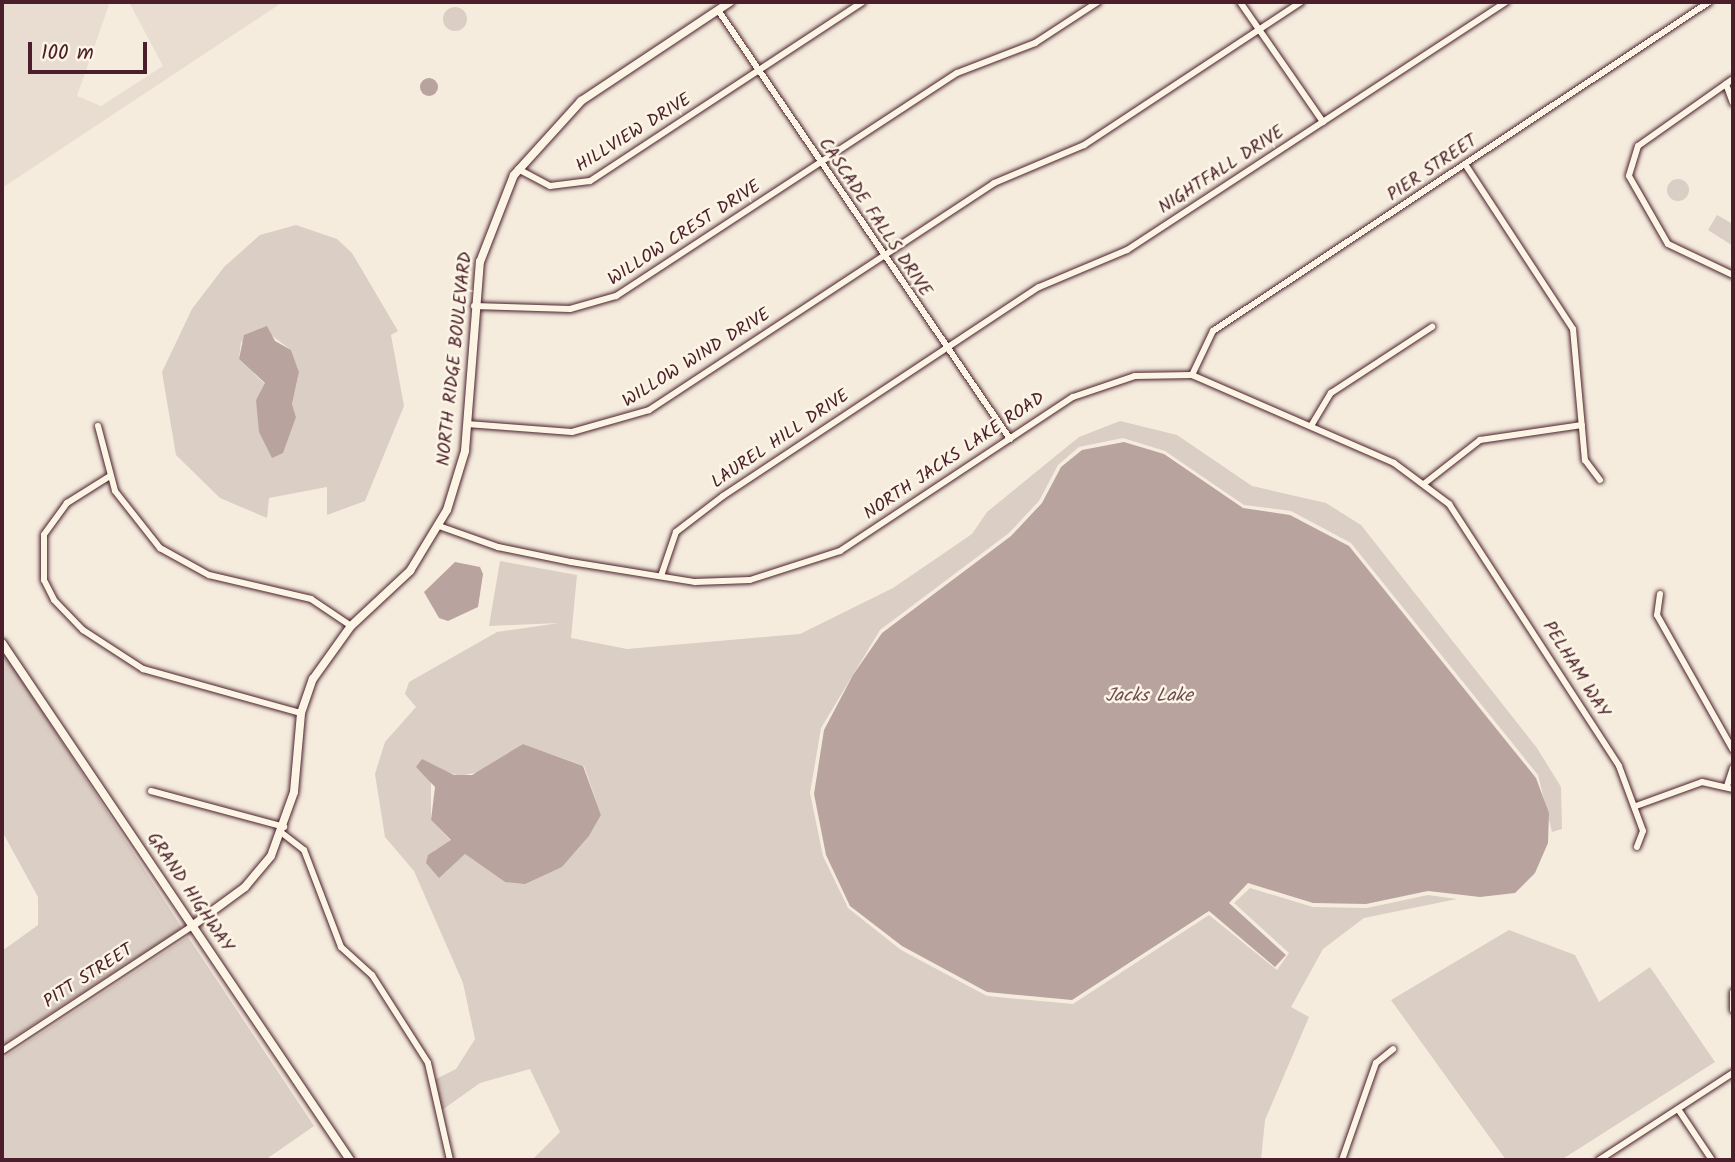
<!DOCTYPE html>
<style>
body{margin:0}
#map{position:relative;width:1735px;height:1162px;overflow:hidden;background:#f5ecde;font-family:Kalam,sans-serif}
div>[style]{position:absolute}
.built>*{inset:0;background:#e8ddd0}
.green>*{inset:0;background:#dbcec4}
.round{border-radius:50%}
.water>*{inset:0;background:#b8a39e}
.roads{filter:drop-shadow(0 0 2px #4a1f2b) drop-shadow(0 0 2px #4a1f2b)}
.minor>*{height:6px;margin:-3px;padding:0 3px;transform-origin:3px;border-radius:3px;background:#fcf5e5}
.tertiary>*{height:8px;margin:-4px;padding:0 4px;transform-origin:4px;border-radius:4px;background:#fcf5e5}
span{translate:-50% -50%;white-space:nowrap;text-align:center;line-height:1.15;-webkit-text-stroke:5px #fcf5e5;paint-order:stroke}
.street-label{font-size:18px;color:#4a1f2b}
.water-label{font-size:19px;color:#704d53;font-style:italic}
.frame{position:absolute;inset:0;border:4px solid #4a1f2b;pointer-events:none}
.scale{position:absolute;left:28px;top:42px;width:119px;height:32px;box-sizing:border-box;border:4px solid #4a1f2b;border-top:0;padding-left:9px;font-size:21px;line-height:24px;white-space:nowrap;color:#4a1f2b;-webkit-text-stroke:5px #fcf5e5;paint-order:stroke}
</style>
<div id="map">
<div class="built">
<i style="clip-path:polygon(2px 2px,110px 2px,77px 96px,101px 106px,163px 66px,129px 2px,283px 2px,2px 188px)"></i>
</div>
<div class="green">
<i class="round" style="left:443px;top:7px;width:24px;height:24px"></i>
<i class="round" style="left:1667px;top:179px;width:22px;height:22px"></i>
<i style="clip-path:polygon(1717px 215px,1733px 224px,1733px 246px,1708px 230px)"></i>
<i style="clip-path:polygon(evenodd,296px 225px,337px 239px,352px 253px,398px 331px,391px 335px,404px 406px,365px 501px,327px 515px,327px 487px,269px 498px,267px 518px,220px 498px,176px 455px,162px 372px,192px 309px,224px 267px,260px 235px,296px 225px,271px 335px,291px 350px,299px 372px,292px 404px,296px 417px,267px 448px,256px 400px,265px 384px,239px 359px,241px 342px,271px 335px)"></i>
<i style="clip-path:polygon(evenodd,1120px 421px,1177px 435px,1252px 486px,1326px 503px,1361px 525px,1537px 748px,1561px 787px,1562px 829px,1552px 832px,1538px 775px,1351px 543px,1291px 511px,1244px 505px,1165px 451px,1123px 438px,1079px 447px,1058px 465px,1039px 501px,1009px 533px,880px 630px,821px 728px,810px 793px,823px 856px,848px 908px,901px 950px,987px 996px,1073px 1004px,1209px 915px,1277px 970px,1289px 953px,1234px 903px,1250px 888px,1313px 907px,1367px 908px,1428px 895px,1457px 899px,1364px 918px,1323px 949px,1291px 1007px,1309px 1017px,1265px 1120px,1261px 1160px,532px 1160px,560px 1132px,530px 1069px,480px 1083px,442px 1110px,430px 1082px,456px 1069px,475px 1039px,463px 983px,414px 871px,385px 837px,375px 774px,385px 742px,416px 707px,405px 694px,409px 682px,497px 632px,559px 623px,489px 626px,500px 561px,577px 575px,571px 638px,627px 649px,800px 634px,893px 588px,972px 534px,987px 512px,1079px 437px,1120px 421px,523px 744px,584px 766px,601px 815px,589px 836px,562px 867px,505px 882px,465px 854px,451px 866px,434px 851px,451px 841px,431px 820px,431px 782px,447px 772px,460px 776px,483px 771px,523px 744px)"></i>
<i style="clip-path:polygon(2px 649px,182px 928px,2px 1045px,2px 951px,38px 925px,38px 897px,2px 831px)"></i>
<i style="clip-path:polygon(1509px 930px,1575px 955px,1599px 1002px,1650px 967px,1715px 1062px,1561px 1160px,1506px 1160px,1391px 1000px)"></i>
<i style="clip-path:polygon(188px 937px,314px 1126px,265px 1160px,2px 1160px,2px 1059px)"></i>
</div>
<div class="water">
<i class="round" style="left:420px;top:78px;width:18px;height:18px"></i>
<i style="clip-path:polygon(267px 326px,275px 341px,291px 350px,299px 372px,292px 404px,296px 417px,283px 453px,272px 458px,259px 432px,256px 400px,265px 383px,239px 359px,244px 335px)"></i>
<i style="clip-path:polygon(1124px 442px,1164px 454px,1243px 508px,1290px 515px,1349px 546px,1536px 778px,1549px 813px,1548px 843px,1535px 873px,1515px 893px,1480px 897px,1428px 891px,1366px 904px,1313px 903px,1248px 883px,1229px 903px,1286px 955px,1275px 967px,1209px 911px,1072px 1000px,987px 992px,902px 946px,850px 906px,826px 855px,814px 794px,824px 730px,853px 675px,882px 633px,1011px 536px,1042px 503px,1061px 467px,1082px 450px)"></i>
<i style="clip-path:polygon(455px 562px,480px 567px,483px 574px,478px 607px,448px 621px,439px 618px,424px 592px)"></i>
<i style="clip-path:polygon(523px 744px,583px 766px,601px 815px,589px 836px,562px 867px,525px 884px,505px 882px,465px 854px,439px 878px,426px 863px,428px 855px,451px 840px,431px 820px,435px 787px,416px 767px,422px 759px,454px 775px,472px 775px)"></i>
</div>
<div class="roads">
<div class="minor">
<i style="left:1240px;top:2px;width:146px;rotate:55.3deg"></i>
<i style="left:718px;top:10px;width:519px;rotate:55.76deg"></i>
<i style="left:1733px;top:79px;width:116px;rotate:144.8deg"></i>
<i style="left:1638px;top:146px;width:31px;rotate:107deg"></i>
<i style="left:1629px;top:176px;width:78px;rotate:60.2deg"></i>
<i style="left:1668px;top:244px;width:72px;rotate:25.5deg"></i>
<i style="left:1726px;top:84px;width:20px;rotate:70deg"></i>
<i style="left:1465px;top:164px;width:197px;rotate:56.8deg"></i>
<i style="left:1573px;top:329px;width:132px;rotate:84.8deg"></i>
<i style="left:1585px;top:460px;width:25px;rotate:53deg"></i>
<i style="left:518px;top:169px;width:36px;rotate:28deg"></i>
<i style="left:550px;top:186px;width:40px;rotate:-7.1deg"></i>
<i style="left:590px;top:181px;width:326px;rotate:-33.3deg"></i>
<i style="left:474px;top:306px;width:96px;rotate:1.8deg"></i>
<i style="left:570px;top:309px;width:48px;rotate:-15.8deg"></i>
<i style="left:616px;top:296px;width:407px;rotate:-33.2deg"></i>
<i style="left:957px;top:73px;width:84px;rotate:-21deg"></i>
<i style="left:1035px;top:43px;width:75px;rotate:-33.1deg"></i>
<i style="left:1192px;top:375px;width:49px;rotate:-64.5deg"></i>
<i style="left:1213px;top:331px;width:595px;rotate:-33.56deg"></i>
<i style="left:467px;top:424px;width:105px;rotate:4.4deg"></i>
<i style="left:572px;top:432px;width:80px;rotate:-15.9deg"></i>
<i style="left:649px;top:410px;width:413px;rotate:-33.3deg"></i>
<i style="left:994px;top:183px;width:98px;rotate:-22.9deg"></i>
<i style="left:1084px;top:145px;width:260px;rotate:-33.4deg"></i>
<i style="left:98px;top:426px;width:67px;rotate:75.3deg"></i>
<i style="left:115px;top:491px;width:73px;rotate:51.7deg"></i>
<i style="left:160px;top:548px;width:56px;rotate:28.9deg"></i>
<i style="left:209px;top:575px;width:105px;rotate:13.2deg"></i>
<i style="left:311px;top:599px;width:48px;rotate:34deg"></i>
<i style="left:1311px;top:426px;width:39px;rotate:-59deg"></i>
<i style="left:1331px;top:393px;width:121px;rotate:-33.2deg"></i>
<i style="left:110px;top:476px;width:51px;rotate:147.9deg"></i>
<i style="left:67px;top:503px;width:39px;rotate:126deg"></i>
<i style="left:44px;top:535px;width:45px;rotate:90deg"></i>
<i style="left:44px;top:580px;width:22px;rotate:63deg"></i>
<i style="left:54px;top:600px;width:42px;rotate:46deg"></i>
<i style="left:83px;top:630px;width:72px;rotate:33deg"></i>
<i style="left:143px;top:669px;width:164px;rotate:15.6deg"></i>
<i style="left:1425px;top:483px;width:70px;rotate:-38deg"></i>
<i style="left:1480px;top:440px;width:103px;rotate:-8.4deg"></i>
<i style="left:439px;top:526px;width:63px;rotate:19.6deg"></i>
<i style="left:498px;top:547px;width:75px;rotate:11.6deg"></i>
<i style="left:571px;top:562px;width:126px;rotate:9.2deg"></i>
<i style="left:695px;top:582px;width:55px;rotate:-2.1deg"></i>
<i style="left:750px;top:580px;width:95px;rotate:-17.9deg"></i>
<i style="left:840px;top:551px;width:279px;rotate:-33.5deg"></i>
<i style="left:1073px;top:397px;width:65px;rotate:-18.7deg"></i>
<i style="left:1135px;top:376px;width:57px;rotate:-1deg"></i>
<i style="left:1192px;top:375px;width:220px;rotate:23.5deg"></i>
<i style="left:1394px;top:463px;width:69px;rotate:36.7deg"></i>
<i style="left:1449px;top:504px;width:312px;rotate:57deg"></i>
<i style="left:1619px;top:766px;width:69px;rotate:69.7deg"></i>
<i style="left:1643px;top:831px;width:17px;rotate:111deg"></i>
<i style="left:661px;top:576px;width:46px;rotate:-71.2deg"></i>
<i style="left:676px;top:532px;width:59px;rotate:-37.5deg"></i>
<i style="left:723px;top:496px;width:379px;rotate:-33.5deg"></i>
<i style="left:1039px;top:287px;width:95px;rotate:-22.8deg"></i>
<i style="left:1127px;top:250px;width:453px;rotate:-33.2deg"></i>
<i style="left:1660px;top:594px;width:21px;rotate:98deg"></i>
<i style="left:1657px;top:615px;width:155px;rotate:60.6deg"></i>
<i style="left:1727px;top:786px;width:19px;rotate:-72deg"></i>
<i style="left:151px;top:791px;width:138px;rotate:15.1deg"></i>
<i style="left:1636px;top:806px;width:70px;rotate:-20deg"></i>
<i style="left:1702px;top:782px;width:32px;rotate:13deg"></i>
<i style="left:282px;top:833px;width:28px;rotate:38deg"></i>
<i style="left:304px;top:850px;width:104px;rotate:69.1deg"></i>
<i style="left:341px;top:947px;width:42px;rotate:42.1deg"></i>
<i style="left:372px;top:975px;width:104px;rotate:57.5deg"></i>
<i style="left:428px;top:1063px;width:99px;rotate:77.2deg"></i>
<i style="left:1733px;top:992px;width:18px;rotate:90deg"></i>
<i style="left:2px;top:1051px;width:227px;rotate:-33.3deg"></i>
<i style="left:1678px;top:1109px;width:61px;rotate:56.3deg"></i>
<i style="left:1342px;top:1160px;width:103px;rotate:-70.7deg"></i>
<i style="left:1376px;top:1063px;width:22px;rotate:-39deg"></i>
<i style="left:1599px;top:1160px;width:160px;rotate:-33deg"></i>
</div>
<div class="tertiary">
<i style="left:2px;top:643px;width:623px;rotate:56.05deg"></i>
<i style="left:192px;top:926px;width:66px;rotate:-36.3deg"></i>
<i style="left:245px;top:887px;width:40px;rotate:-50deg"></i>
<i style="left:271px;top:856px;width:68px;rotate:-70.2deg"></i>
<i style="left:294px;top:792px;width:79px;rotate:-84.9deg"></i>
<i style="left:301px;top:713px;width:36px;rotate:-71deg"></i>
<i style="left:313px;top:679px;width:65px;rotate:-54.4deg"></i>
<i style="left:351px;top:626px;width:81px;rotate:-43deg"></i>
<i style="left:410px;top:571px;width:71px;rotate:-58.8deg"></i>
<i style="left:447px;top:510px;width:62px;rotate:-73deg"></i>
<i style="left:465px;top:451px;width:190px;rotate:-85.5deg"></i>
<i style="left:480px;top:262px;width:93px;rotate:-68.7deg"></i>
<i style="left:514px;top:175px;width:100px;rotate:-47.8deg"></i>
<i style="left:581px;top:101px;width:179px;rotate:-33.6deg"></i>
</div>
</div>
<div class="street-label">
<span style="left:634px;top:134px;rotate:-32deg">HILLVIEW DRIVE</span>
<span style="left:1433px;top:169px;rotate:-34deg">PIER STREET</span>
<span style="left:1222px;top:171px;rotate:-33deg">NIGHTFALL DRIVE</span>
<span style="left:874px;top:218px;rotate:56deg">CASCADE FALLS DRIVE</span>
<span style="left:685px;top:234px;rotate:-33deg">WILLOW CREST DRIVE</span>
<span style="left:456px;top:359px;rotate:-84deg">NORTH RIDGE BOULEVARD</span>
<span style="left:697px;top:359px;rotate:-32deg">WILLOW WIND DRIVE</span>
<span style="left:781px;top:440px;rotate:-34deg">LAUREL HILL DRIVE</span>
<span style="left:955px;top:457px;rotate:-34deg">NORTH JACKS LAKE ROAD</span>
<span style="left:1575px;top:670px;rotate:58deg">PELHAM WAY</span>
<span style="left:189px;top:893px;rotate:56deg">GRAND HIGHWAY</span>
<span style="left:89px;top:977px;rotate:-33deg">PITT STREET</span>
</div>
<div class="water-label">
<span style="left:1149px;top:697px">Jacks Lake</span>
</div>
<div class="frame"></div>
<div class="scale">100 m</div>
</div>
